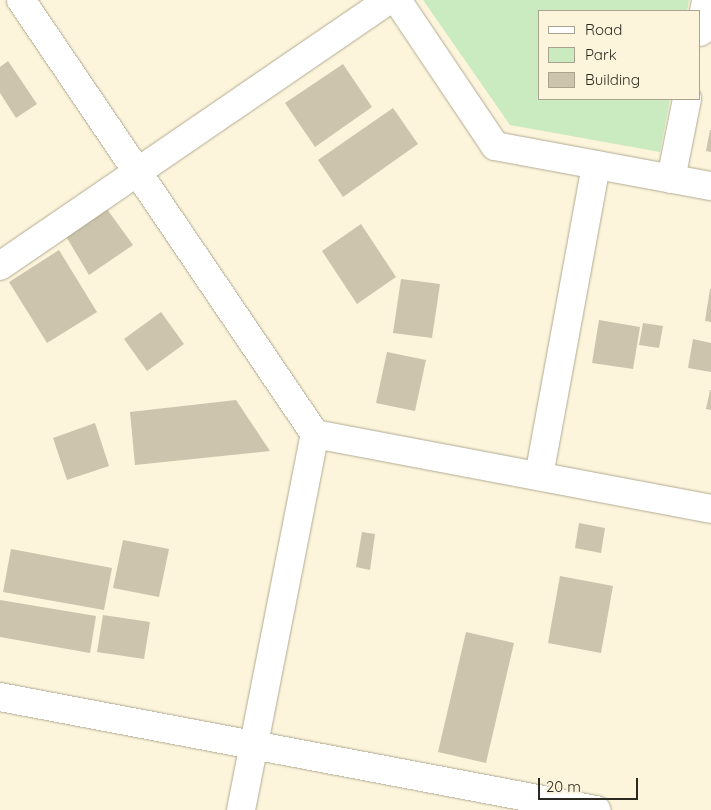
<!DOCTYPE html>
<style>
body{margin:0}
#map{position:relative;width:711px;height:810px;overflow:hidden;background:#fcf4db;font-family:Quicksand,sans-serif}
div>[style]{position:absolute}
.green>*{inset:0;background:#caebc0}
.building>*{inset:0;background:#ccc4ac}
.roads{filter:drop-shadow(0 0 1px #b1aa92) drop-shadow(0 0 1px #b1aa92)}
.minor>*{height:28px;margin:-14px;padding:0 14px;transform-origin:14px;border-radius:14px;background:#fff}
span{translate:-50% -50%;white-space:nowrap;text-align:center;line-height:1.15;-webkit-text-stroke:4px #fcf4db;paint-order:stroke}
.legend{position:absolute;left:538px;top:10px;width:162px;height:90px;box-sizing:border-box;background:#fcf4db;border:1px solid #a9a390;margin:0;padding:6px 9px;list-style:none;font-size:15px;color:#2c2a20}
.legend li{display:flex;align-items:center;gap:10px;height:25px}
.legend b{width:25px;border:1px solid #a9a390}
.scale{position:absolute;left:538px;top:778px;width:100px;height:22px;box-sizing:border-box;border:2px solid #2c2a20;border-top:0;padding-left:6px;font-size:15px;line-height:18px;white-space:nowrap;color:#2c2a20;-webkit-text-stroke:4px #fcf4db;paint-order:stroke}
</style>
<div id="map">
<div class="green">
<i style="clip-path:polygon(423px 0,689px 0,687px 11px,540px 11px,540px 99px,670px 99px,660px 152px,510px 125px)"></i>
</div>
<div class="building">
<i style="clip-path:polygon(8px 61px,37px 104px,16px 118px,0 93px,0 67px)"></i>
<i style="clip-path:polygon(343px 64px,372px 107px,315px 147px,285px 103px)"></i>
<i style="clip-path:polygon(393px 108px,418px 144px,343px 197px,318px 160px)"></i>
<i style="clip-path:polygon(710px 130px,711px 130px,711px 152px,706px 151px)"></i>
<i style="clip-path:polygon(104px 205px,133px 245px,89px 275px,64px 233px)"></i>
<i style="clip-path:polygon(361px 224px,396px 277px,357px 304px,322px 251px)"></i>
<i style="clip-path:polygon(59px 250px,97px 312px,47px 343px,9px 282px)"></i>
<i style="clip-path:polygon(401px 279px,440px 284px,432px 338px,393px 333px)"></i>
<i style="clip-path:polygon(710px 289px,711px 289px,711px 322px,705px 321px)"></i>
<i style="clip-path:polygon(161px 312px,184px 344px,147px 371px,124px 339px)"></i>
<i style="clip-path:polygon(599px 320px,640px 327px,633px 369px,592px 363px)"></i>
<i style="clip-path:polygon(643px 323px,663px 326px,659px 348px,639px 345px)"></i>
<i style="clip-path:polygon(693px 339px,711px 343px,711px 372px,688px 368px)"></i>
<i style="clip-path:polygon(387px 352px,426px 360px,415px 411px,376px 403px)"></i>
<i style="clip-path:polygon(710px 390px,711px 390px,711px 410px,706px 409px)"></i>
<i style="clip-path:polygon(236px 400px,270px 451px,135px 465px,130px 412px)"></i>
<i style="clip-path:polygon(95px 423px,109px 466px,67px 480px,53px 438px)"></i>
<i style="clip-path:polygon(579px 523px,605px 528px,601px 553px,575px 548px)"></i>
<i style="clip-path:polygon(362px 532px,375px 534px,370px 570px,356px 567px)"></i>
<i style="clip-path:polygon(123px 540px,169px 549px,159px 597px,113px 588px)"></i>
<i style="clip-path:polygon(11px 549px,112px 568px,104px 610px,3px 592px)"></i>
<i style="clip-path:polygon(560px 576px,613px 586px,601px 653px,548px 643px)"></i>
<i style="clip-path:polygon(0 600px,96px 616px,90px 653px,0 637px)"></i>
<i style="clip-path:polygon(103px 615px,150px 622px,144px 659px,97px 652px)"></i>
<i style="clip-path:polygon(466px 632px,514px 643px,486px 763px,438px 752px)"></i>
</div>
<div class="roads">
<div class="minor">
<i style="left:21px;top:0;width:524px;rotate:55.89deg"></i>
<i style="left:315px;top:434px;width:403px;rotate:10.7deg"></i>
<i style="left:397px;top:0;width:176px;rotate:56.1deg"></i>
<i style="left:495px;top:146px;width:220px;rotate:10.5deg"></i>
<i style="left:700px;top:32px;width:33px;rotate:-79deg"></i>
<i style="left:671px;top:179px;width:82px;rotate:-78.7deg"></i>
<i style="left:0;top:266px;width:470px;rotate:-34.4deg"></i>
<i style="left:539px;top:476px;width:316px;rotate:-79.6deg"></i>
<i style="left:0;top:697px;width:607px;rotate:10.74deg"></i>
<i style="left:241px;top:810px;width:383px;rotate:-78.9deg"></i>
</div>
</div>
<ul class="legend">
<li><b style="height:6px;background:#fff"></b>Road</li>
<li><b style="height:14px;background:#caebc0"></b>Park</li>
<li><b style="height:14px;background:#ccc4ac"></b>Building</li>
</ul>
<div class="scale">20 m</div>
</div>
